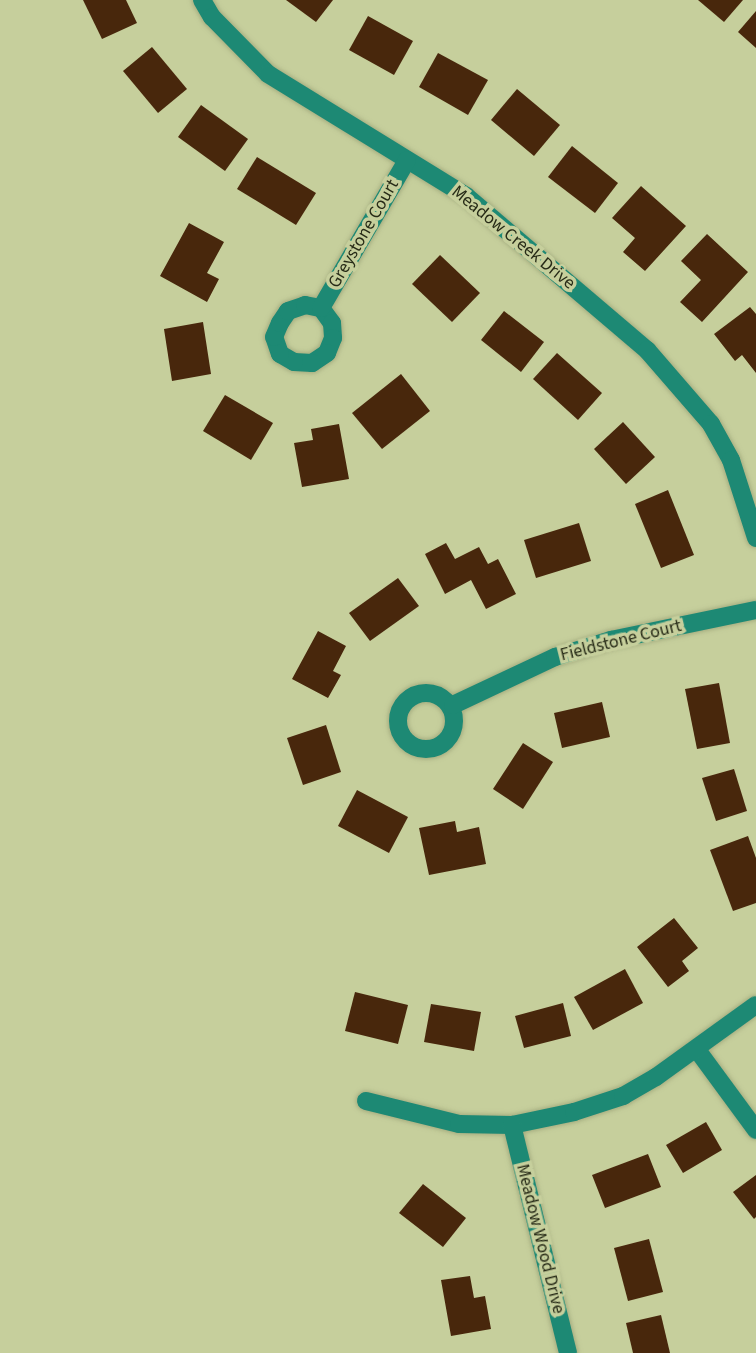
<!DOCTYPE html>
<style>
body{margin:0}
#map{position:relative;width:756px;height:1353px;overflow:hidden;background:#c6cf9c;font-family:"Source Sans 3",sans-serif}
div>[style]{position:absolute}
.building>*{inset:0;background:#48270c}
.roads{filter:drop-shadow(0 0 2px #a6ae81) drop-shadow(0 0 2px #a6ae81)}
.minor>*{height:18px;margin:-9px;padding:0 9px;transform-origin:9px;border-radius:9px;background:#1d8974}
.minor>.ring{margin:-9px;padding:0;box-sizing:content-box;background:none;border:18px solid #1d8974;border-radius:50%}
span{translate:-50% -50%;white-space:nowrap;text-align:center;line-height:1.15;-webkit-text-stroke:7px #c6cf9c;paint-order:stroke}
.street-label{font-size:18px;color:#272b17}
</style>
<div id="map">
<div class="building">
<i style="clip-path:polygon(83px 0,126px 0,137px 23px,102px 39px)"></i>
<i style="clip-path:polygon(286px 0,333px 0,316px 22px)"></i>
<i style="clip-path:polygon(698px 0,743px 0,724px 22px)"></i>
<i style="clip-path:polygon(756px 11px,756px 48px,738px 32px)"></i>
<i style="clip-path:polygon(368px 16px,413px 41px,394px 75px,349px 50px)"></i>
<i style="clip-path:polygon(152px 47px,187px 89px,158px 113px,123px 71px)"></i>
<i style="clip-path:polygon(438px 53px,488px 80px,468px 115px,419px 87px)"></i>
<i style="clip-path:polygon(517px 89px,560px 125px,534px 156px,491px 120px)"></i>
<i style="clip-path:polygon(201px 105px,248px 139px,225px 171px,178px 137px)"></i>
<i style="clip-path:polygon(572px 146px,618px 183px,595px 213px,548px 177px)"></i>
<i style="clip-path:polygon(257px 157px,316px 193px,296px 225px,237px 189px)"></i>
<i style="clip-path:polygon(641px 186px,686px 226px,645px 271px,623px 252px,635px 238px,612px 218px)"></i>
<i style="clip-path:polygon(189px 223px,224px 242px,207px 273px,219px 279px,207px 302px,160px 276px)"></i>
<i style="clip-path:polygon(707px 234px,748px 272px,702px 322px,680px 302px,701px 280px,681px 261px)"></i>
<i style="clip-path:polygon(440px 255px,480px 293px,452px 322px,412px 284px)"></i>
<i style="clip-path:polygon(750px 307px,756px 314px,756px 373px,742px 355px,735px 361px,714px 334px)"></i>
<i style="clip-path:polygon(504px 311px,544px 342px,521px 372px,481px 340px)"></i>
<i style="clip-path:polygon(203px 322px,211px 374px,172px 381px,164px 329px)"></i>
<i style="clip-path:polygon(557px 353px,602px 393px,578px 420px,533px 379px)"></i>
<i style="clip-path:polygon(401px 374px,430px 411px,382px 449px,352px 413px)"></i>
<i style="clip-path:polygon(225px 395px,273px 423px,251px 460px,203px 431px)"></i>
<i style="clip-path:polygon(623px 422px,655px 457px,626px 484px,594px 449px)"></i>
<i style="clip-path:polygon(339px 424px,349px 479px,302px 487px,294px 443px,313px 440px,311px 429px)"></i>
<i style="clip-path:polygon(668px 490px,694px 555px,661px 568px,635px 504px)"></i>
<i style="clip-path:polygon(579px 523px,591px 561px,536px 578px,524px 540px)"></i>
<i style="clip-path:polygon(446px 543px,455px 559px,479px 547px,488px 564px,498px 559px,516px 594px,486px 609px,471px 580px,445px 594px,425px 554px)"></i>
<i style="clip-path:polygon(398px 578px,419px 606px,370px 641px,349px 613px)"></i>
<i style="clip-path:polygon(318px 631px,346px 646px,333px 671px,341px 675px,328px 698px,292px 679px)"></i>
<i style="clip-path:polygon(719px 683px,730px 743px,697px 749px,685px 689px)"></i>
<i style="clip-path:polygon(602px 702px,610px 737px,562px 748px,554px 713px)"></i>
<i style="clip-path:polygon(326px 725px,341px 772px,303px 785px,287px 738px)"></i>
<i style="clip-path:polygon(523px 743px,553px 762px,523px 809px,493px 789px)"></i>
<i style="clip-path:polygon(734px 769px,747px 811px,716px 821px,702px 778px)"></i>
<i style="clip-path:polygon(357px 790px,408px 817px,389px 853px,338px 826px)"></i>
<i style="clip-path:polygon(455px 821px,457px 832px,479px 827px,486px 864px,429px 875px,419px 828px)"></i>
<i style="clip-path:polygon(748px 836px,756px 858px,756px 903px,733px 911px,710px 850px)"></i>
<i style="clip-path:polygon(674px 918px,698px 948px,682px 961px,689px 971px,668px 987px,637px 947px)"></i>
<i style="clip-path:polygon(625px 969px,643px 1003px,593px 1030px,574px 997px)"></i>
<i style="clip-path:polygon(355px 992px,408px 1005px,398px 1044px,345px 1031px)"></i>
<i style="clip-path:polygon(563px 1003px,571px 1036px,524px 1048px,515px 1016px)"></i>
<i style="clip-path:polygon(431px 1004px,481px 1012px,474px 1051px,424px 1042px)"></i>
<i style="clip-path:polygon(706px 1122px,722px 1150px,683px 1173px,666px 1145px)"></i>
<i style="clip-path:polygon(648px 1154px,661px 1187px,605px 1208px,592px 1175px)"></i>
<i style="clip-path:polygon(756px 1175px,756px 1217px,754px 1219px,733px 1192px)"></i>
<i style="clip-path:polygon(423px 1184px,466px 1218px,443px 1247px,399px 1213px)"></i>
<i style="clip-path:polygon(649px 1239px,663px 1292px,628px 1301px,614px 1248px)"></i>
<i style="clip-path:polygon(470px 1276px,474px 1298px,485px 1296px,491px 1329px,451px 1336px,441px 1280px)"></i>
<i style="clip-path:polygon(661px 1315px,670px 1353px,633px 1353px,626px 1323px)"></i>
</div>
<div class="roads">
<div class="minor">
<i style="left:202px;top:0;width:20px;rotate:60deg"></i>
<i style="left:212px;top:17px;width:80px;rotate:45.5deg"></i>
<i style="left:268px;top:74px;width:233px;rotate:31.6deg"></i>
<i style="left:466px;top:196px;width:238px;rotate:40.4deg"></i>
<i style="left:647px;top:350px;width:98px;rotate:49.1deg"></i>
<i style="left:711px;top:424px;width:41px;rotate:60.9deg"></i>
<i style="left:731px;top:460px;width:82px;rotate:72.2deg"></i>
<i style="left:321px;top:308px;width:19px;rotate:54deg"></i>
<i style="left:332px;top:323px;width:15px;rotate:86deg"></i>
<i style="left:333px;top:338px;width:16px;rotate:112deg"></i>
<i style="left:327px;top:353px;width:18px;rotate:146deg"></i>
<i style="left:312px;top:363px;width:18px;rotate:-177deg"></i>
<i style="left:294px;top:362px;width:16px;rotate:-150deg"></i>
<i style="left:280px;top:354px;width:18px;rotate:-109deg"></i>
<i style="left:274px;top:337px;width:15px;rotate:-67deg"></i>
<i style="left:280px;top:323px;width:14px;rotate:-56deg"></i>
<i style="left:288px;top:311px;width:18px;rotate:-19deg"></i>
<i style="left:305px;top:305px;width:16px;rotate:11deg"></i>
<i style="left:321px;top:308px;width:171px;rotate:-59.8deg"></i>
<i class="ring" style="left:398px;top:693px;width:38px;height:38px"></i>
<i style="left:453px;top:705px;width:113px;rotate:-25.2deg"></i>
<i style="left:555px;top:657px;width:59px;rotate:-16.9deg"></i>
<i style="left:611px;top:640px;width:148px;rotate:-11.7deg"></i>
<i style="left:698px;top:1051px;width:98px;rotate:53.7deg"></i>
<i style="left:366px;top:1101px;width:96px;rotate:13.9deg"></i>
<i style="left:459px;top:1124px;width:53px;rotate:1.1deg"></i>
<i style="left:512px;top:1125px;width:63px;rotate:-11.8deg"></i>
<i style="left:574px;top:1112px;width:52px;rotate:-18.1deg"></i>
<i style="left:623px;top:1096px;width:38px;rotate:-30deg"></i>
<i style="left:656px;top:1077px;width:123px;rotate:-35.8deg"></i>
<i style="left:512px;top:1125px;width:235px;rotate:76.2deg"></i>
</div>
</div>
<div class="street-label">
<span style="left:364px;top:234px;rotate:-60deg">Greystone Court</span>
<span style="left:513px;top:238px;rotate:39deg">Meadow Creek Drive</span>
<span style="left:621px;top:641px;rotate:-14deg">Fieldstone Court</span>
<span style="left:540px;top:1239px;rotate:76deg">Meadow Wood Drive</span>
</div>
</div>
